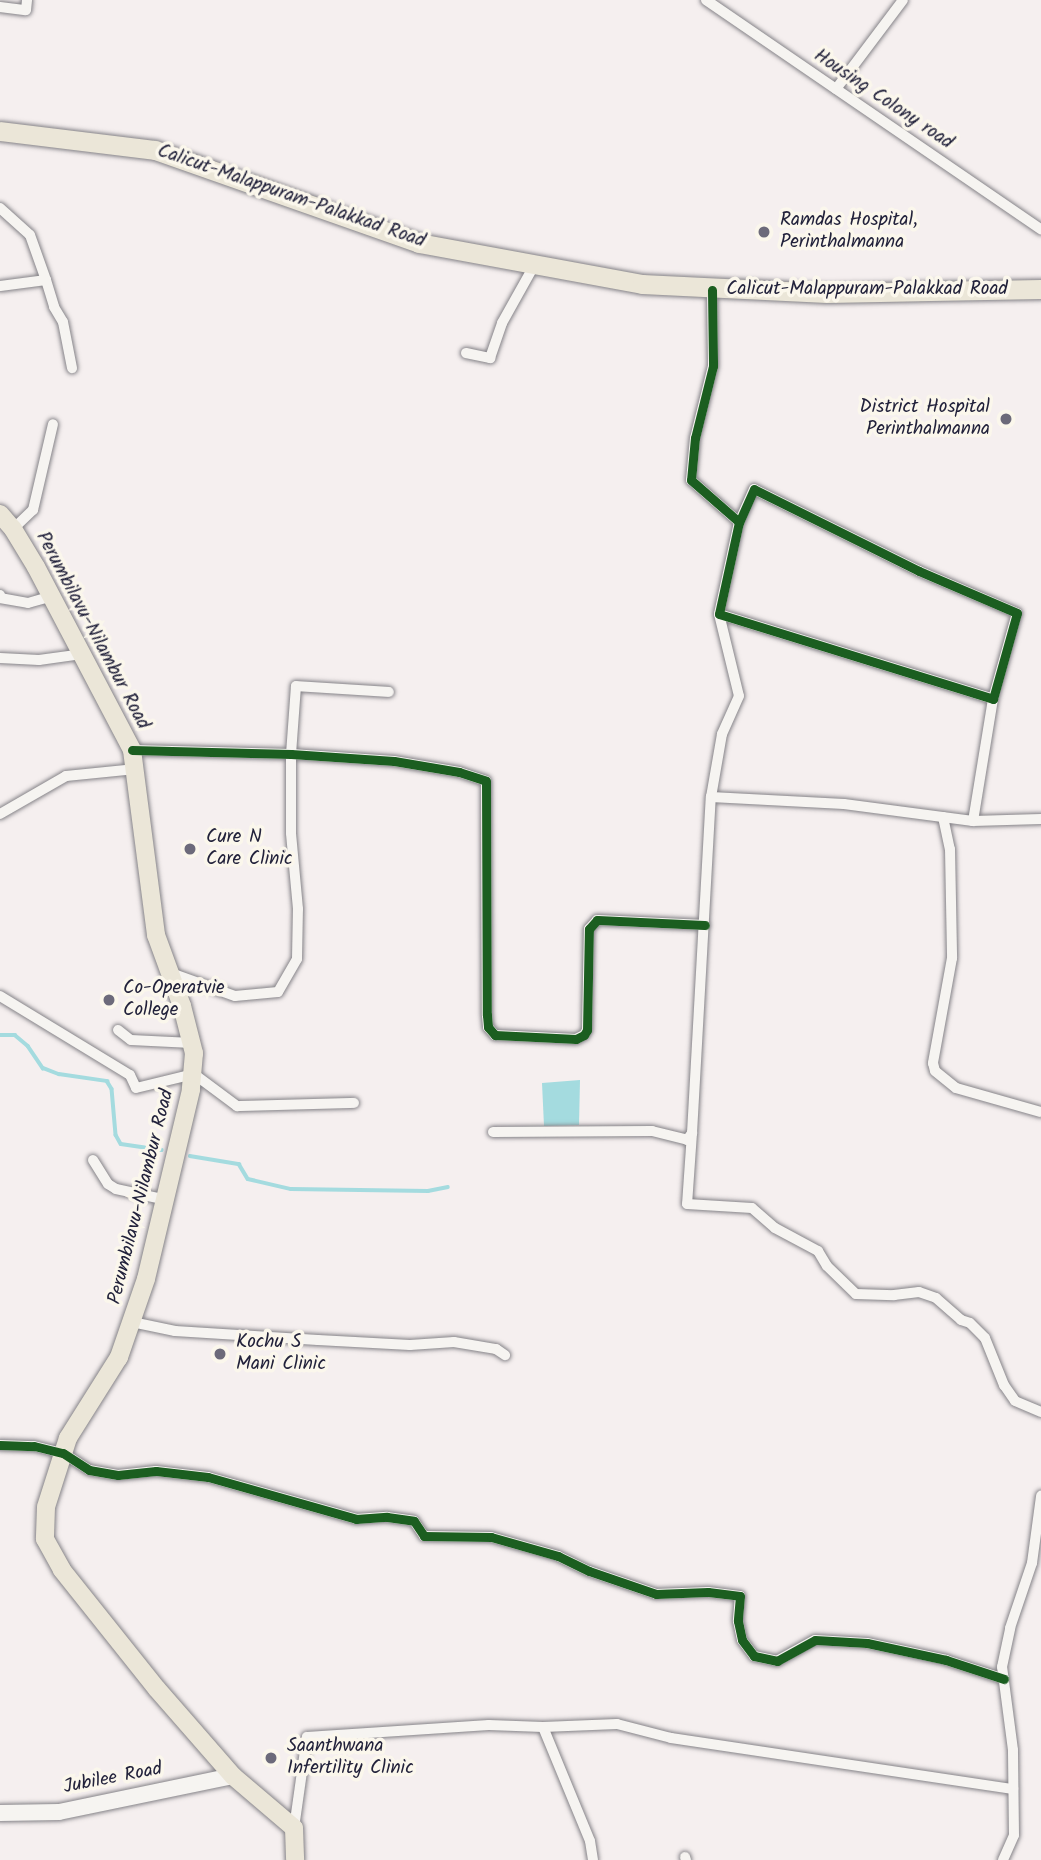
<!DOCTYPE html>
<style>
body{margin:0}
#map{position:relative;width:1041px;height:1860px;overflow:hidden;background:#f5efef;font-family:Kalam,sans-serif}
div>[style]{position:absolute}
.water>*{inset:0;background:#a4dbdf}
.stream>*{height:3.5px;margin:-1.75px;padding:0 1.75px;transform-origin:1.75px;border-radius:1.75px;background:#a4dbdf}
.roads{filter:drop-shadow(0 0 2px #858388) drop-shadow(0 0 2px #858388)}
.minor>*{height:10px;margin:-5px;padding:0 5px;transform-origin:5px;border-radius:5px;background:#f6f4f1}
.secondary>*{height:16px;margin:-8px;padding:0 8px;transform-origin:8px;border-radius:8px;background:#f6f4f1}
.primary>*{height:18px;margin:-9px;padding:0 9px;transform-origin:9px;border-radius:9px;background:#ebe6d8}
.trunk>*{height:19px;margin:-9.5px;padding:0 9.5px;transform-origin:9.5px;border-radius:9.5px;background:#ebe6d8}
.cycleway>*{height:9px;margin:-4.5px;padding:0 4.5px;transform-origin:4.5px;border-radius:4.5px;background:#1b5e20}
.dots>*{width:19px;height:19px;translate:-50% -50%;box-sizing:border-box;border:4px solid #fbf7ec;border-radius:50%}
span{translate:-50% -50%;white-space:nowrap;text-align:center;line-height:1.15;-webkit-text-stroke:7px #fbf7ec;paint-order:stroke}
.street-label{font-size:19px;color:#22223b}
.poi-label{font-size:19px;color:#22223b}
.left{translate:0 -50%;text-align:left}
.right{translate:-100% -50%;text-align:right}
</style>
<div id="map">
<div class="water">
<i style="clip-path:polygon(580px 1080px,579px 1125px,544px 1126px,542px 1083px)"></i>
</div>
<div class="stream">
<i style="left:0;top:1035px;width:15px"></i>
<i style="left:15px;top:1035px;width:17px;rotate:40deg"></i>
<i style="left:28px;top:1046px;width:27px;rotate:56deg"></i>
<i style="left:43px;top:1068px;width:17px;rotate:21deg"></i>
<i style="left:59px;top:1074px;width:49px;rotate:8.3deg"></i>
<i style="left:107px;top:1081px;width:9px;rotate:58deg"></i>
<i style="left:112px;top:1089px;width:46px;rotate:85deg"></i>
<i style="left:116px;top:1135px;width:10px;rotate:61deg"></i>
<i style="left:121px;top:1144px;width:41px;rotate:8.3deg"></i>
<i style="left:190px;top:1156px;width:50px;rotate:9.3deg"></i>
<i style="left:239px;top:1164px;width:17px;rotate:59deg"></i>
<i style="left:248px;top:1179px;width:44px;rotate:13.1deg"></i>
<i style="left:291px;top:1189px;width:137px;rotate:0.8deg"></i>
<i style="left:428px;top:1191px;width:20px;rotate:-11deg"></i>
</div>
<div class="roads">
<div class="minor">
<i style="left:706px;top:0;width:406px;rotate:34.4deg"></i>
<i style="left:0;top:7px;width:26px;rotate:7deg"></i>
<i style="left:26px;top:10px;width:10px;rotate:-84deg"></i>
<i style="left:836px;top:89px;width:111px;rotate:-53deg"></i>
<i style="left:0;top:208px;width:40px;rotate:42deg"></i>
<i style="left:30px;top:235px;width:48px;rotate:70.4deg"></i>
<i style="left:46px;top:280px;width:46px;rotate:172.6deg"></i>
<i style="left:46px;top:280px;width:28px;rotate:73deg"></i>
<i style="left:54px;top:307px;width:17px;rotate:59deg"></i>
<i style="left:63px;top:322px;width:47px;rotate:78.9deg"></i>
<i style="left:712px;top:290px;width:76px;rotate:89.2deg"></i>
<i style="left:713px;top:366px;width:74px;rotate:104deg"></i>
<i style="left:695px;top:438px;width:42px;rotate:95.4deg"></i>
<i style="left:691px;top:480px;width:64px;rotate:41.2deg"></i>
<i style="left:739px;top:522px;width:94px;rotate:102.3deg"></i>
<i style="left:719px;top:614px;width:287px;rotate:17.2deg"></i>
<i style="left:993px;top:699px;width:89px;rotate:-74.4deg"></i>
<i style="left:1017px;top:613px;width:107px;rotate:-156.8deg"></i>
<i style="left:919px;top:571px;width:184px;rotate:-153.6deg"></i>
<i style="left:754px;top:489px;width:36px;rotate:114deg"></i>
<i style="left:466px;top:353px;width:25px;rotate:12deg"></i>
<i style="left:490px;top:358px;width:37px;rotate:-71deg"></i>
<i style="left:502px;top:323px;width:68px;rotate:-60.8deg"></i>
<i style="left:13px;top:529px;width:28px;rotate:-44deg"></i>
<i style="left:33px;top:510px;width:88px;rotate:-76.9deg"></i>
<i style="left:0;top:595px;width:3px;rotate:90deg"></i>
<i style="left:0;top:598px;width:28px;rotate:10deg"></i>
<i style="left:28px;top:603px;width:25px;rotate:-16deg"></i>
<i style="left:719px;top:614px;width:84px;rotate:76.3deg"></i>
<i style="left:739px;top:696px;width:42px;rotate:114.1deg"></i>
<i style="left:722px;top:734px;width:64px;rotate:99.9deg"></i>
<i style="left:711px;top:797px;width:133px;rotate:3deg"></i>
<i style="left:844px;top:804px;width:130px;rotate:7.5deg"></i>
<i style="left:973px;top:821px;width:68px;rotate:-1.7deg"></i>
<i style="left:0;top:658px;width:39px;rotate:3deg"></i>
<i style="left:39px;top:660px;width:43px;rotate:-7.9deg"></i>
<i style="left:132px;top:750px;width:159px;rotate:1.4deg"></i>
<i style="left:291px;top:754px;width:103px;rotate:3.9deg"></i>
<i style="left:394px;top:761px;width:66px;rotate:9.6deg"></i>
<i style="left:459px;top:772px;width:28px;rotate:18deg"></i>
<i style="left:486px;top:781px;width:234px;rotate:89.8deg"></i>
<i style="left:487px;top:1015px;width:12px;rotate:85deg"></i>
<i style="left:488px;top:1027px;width:11px;rotate:49deg"></i>
<i style="left:495px;top:1035px;width:81px;rotate:2.8deg"></i>
<i style="left:576px;top:1039px;width:9px;rotate:-27deg"></i>
<i style="left:584px;top:1035px;width:6px;rotate:-59deg"></i>
<i style="left:587px;top:1030px;width:101px;rotate:-88.9deg"></i>
<i style="left:589px;top:929px;width:12px;rotate:-48deg"></i>
<i style="left:597px;top:920px;width:108px;rotate:2.7deg"></i>
<i style="left:0;top:814px;width:76px;rotate:-29.9deg"></i>
<i style="left:66px;top:776px;width:70px;rotate:-5.7deg"></i>
<i style="left:943px;top:817px;width:33px;rotate:78deg"></i>
<i style="left:950px;top:849px;width:109px;rotate:88.9deg"></i>
<i style="left:952px;top:958px;width:107px;rotate:100.3deg"></i>
<i style="left:933px;top:1063px;width:8px;rotate:76deg"></i>
<i style="left:935px;top:1071px;width:27px;rotate:39deg"></i>
<i style="left:956px;top:1088px;width:88px;rotate:15.8deg"></i>
<i style="left:973px;top:821px;width:124px;rotate:-80.7deg"></i>
<i style="left:168px;top:972px;width:71px;rotate:19.7deg"></i>
<i style="left:235px;top:996px;width:43px;rotate:-5.3deg"></i>
<i style="left:278px;top:992px;width:38px;rotate:-60deg"></i>
<i style="left:297px;top:959px;width:50px;rotate:-88.9deg"></i>
<i style="left:298px;top:909px;width:76px;rotate:-95.3deg"></i>
<i style="left:291px;top:833px;width:79px;rotate:-90deg"></i>
<i style="left:291px;top:754px;width:68px;rotate:-85.8deg"></i>
<i style="left:296px;top:686px;width:93px;rotate:3.7deg"></i>
<i style="left:0;top:996px;width:152px;rotate:31.3deg"></i>
<i style="left:130px;top:1075px;width:14px;rotate:65deg"></i>
<i style="left:136px;top:1088px;width:60px;rotate:-13.6deg"></i>
<i style="left:194px;top:1074px;width:54px;rotate:36.7deg"></i>
<i style="left:237px;top:1106px;width:117px;rotate:-1.5deg"></i>
<i style="left:118px;top:1030px;width:16px;rotate:38deg"></i>
<i style="left:131px;top:1040px;width:61px;rotate:2.8deg"></i>
<i style="left:493px;top:1132px;width:159px;rotate:-0.4deg"></i>
<i style="left:652px;top:1131px;width:36px;rotate:14deg"></i>
<i style="left:687px;top:1140px;width:9px;rotate:-54deg"></i>
<i style="left:692px;top:1133px;width:337px;rotate:-86.8deg"></i>
<i style="left:692px;top:1133px;width:71px;rotate:94deg"></i>
<i style="left:687px;top:1204px;width:65px;rotate:3.5deg"></i>
<i style="left:752px;top:1208px;width:30px;rotate:41deg"></i>
<i style="left:775px;top:1228px;width:49px;rotate:28.1deg"></i>
<i style="left:818px;top:1251px;width:17px;rotate:59deg"></i>
<i style="left:827px;top:1266px;width:40px;rotate:44deg"></i>
<i style="left:856px;top:1294px;width:38px;rotate:2deg"></i>
<i style="left:894px;top:1295px;width:25px;rotate:-7deg"></i>
<i style="left:919px;top:1292px;width:18px;rotate:19deg"></i>
<i style="left:936px;top:1298px;width:33px;rotate:41deg"></i>
<i style="left:961px;top:1320px;width:9px;rotate:18deg"></i>
<i style="left:970px;top:1323px;width:21px;rotate:45deg"></i>
<i style="left:985px;top:1338px;width:51px;rotate:68deg"></i>
<i style="left:1004px;top:1385px;width:19px;rotate:55deg"></i>
<i style="left:1015px;top:1401px;width:28px;rotate:23deg"></i>
<i style="left:93px;top:1160px;width:28px;rotate:58deg"></i>
<i style="left:108px;top:1184px;width:9px;rotate:32deg"></i>
<i style="left:116px;top:1189px;width:52px;rotate:12.2deg"></i>
<i style="left:132px;top:1322px;width:44px;rotate:11.8deg"></i>
<i style="left:175px;top:1331px;width:143px;rotate:3.6deg"></i>
<i style="left:318px;top:1340px;width:92px;rotate:3.1deg"></i>
<i style="left:410px;top:1345px;width:44px;rotate:-3.9deg"></i>
<i style="left:454px;top:1342px;width:43px;rotate:9.5deg"></i>
<i style="left:496px;top:1349px;width:11px;rotate:34deg"></i>
<i style="left:0;top:1445px;width:34px;rotate:2deg"></i>
<i style="left:34px;top:1446px;width:30px;rotate:14deg"></i>
<i style="left:63px;top:1453px;width:31px;rotate:33deg"></i>
<i style="left:89px;top:1470px;width:29px;rotate:10deg"></i>
<i style="left:118px;top:1475px;width:38px;rotate:-6deg"></i>
<i style="left:156px;top:1471px;width:52px;rotate:6.6deg"></i>
<i style="left:208px;top:1477px;width:154px;rotate:15.8deg"></i>
<i style="left:356px;top:1519px;width:31px;rotate:-4deg"></i>
<i style="left:387px;top:1517px;width:27px;rotate:8deg"></i>
<i style="left:414px;top:1521px;width:18px;rotate:56deg"></i>
<i style="left:424px;top:1536px;width:67px;rotate:0.9deg"></i>
<i style="left:491px;top:1537px;width:70px;rotate:15.8deg"></i>
<i style="left:558px;top:1556px;width:34px;rotate:26deg"></i>
<i style="left:589px;top:1571px;width:71px;rotate:18.9deg"></i>
<i style="left:656px;top:1594px;width:52px;rotate:-2.2deg"></i>
<i style="left:708px;top:1592px;width:32px;rotate:7deg"></i>
<i style="left:740px;top:1596px;width:25px;rotate:95deg"></i>
<i style="left:738px;top:1621px;width:19px;rotate:78deg"></i>
<i style="left:742px;top:1640px;width:20px;rotate:53deg"></i>
<i style="left:754px;top:1656px;width:24px;rotate:12deg"></i>
<i style="left:777px;top:1661px;width:43px;rotate:-28.9deg"></i>
<i style="left:815px;top:1640px;width:52px;rotate:3.3deg"></i>
<i style="left:867px;top:1643px;width:81px;rotate:12.1deg"></i>
<i style="left:946px;top:1660px;width:61px;rotate:18.1deg"></i>
<i style="left:543px;top:1727px;width:123px;rotate:67.6deg"></i>
<i style="left:590px;top:1841px;width:19px;rotate:81deg"></i>
<i style="left:294px;top:1828px;width:92px;rotate:-81.9deg"></i>
<i style="left:307px;top:1737px;width:182px;rotate:-3.8deg"></i>
<i style="left:489px;top:1725px;width:54px;rotate:2.1deg"></i>
<i style="left:543px;top:1727px;width:74px;rotate:-2.3deg"></i>
<i style="left:617px;top:1724px;width:56px;rotate:14.5deg"></i>
<i style="left:671px;top:1738px;width:346px;rotate:8.5deg"></i>
<i style="left:685px;top:1857px;width:3px;rotate:72deg"></i>
<i style="left:1003px;top:1860px;width:27px;rotate:-66deg"></i>
<i style="left:1014px;top:1835px;width:85px;rotate:-90.7deg"></i>
<i style="left:1013px;top:1750px;width:84px;rotate:-97.5deg"></i>
<i style="left:1002px;top:1667px;width:40px;rotate:-78deg"></i>
<i style="left:1010px;top:1628px;width:69px;rotate:-71.3deg"></i>
<i style="left:1032px;top:1563px;width:68px;rotate:-82.3deg"></i>
</div>
<div class="secondary">
<i style="left:0;top:1813px;width:59px;rotate:-1deg"></i>
<i style="left:59px;top:1812px;width:178px;rotate:-11.7deg"></i>
</div>
<div class="primary">
<i style="left:0;top:514px;width:20px;rotate:49deg"></i>
<i style="left:13px;top:529px;width:44px;rotate:58.8deg"></i>
<i style="left:36px;top:567px;width:207px;rotate:62.3deg"></i>
<i style="left:132px;top:750px;width:187px;rotate:82.6deg"></i>
<i style="left:156px;top:935px;width:76px;rotate:69.9deg"></i>
<i style="left:182px;top:1006px;width:49px;rotate:75.7deg"></i>
<i style="left:194px;top:1053px;width:37px;rotate:95deg"></i>
<i style="left:191px;top:1090px;width:194px;rotate:103.4deg"></i>
<i style="left:146px;top:1279px;width:83px;rotate:109.1deg"></i>
<i style="left:119px;top:1357px;width:96px;rotate:122.2deg"></i>
<i style="left:68px;top:1438px;width:72px;rotate:107.7deg"></i>
<i style="left:46px;top:1507px;width:32px;rotate:92deg"></i>
<i style="left:45px;top:1539px;width:35px;rotate:61deg"></i>
<i style="left:62px;top:1570px;width:152px;rotate:51.4deg"></i>
<i style="left:157px;top:1689px;width:116px;rotate:48.9deg"></i>
<i style="left:233px;top:1776px;width:80px;rotate:40.4deg"></i>
<i style="left:294px;top:1828px;width:32px;rotate:88deg"></i>
</div>
<div class="trunk">
<i style="left:0;top:131px;width:156px;rotate:7deg"></i>
<i style="left:155px;top:150px;width:280px;rotate:19.4deg"></i>
<i style="left:419px;top:243px;width:227px;rotate:10.4deg"></i>
<i style="left:642px;top:284px;width:185px;rotate:2.8deg"></i>
<i style="left:827px;top:293px;width:214px;rotate:-1.1deg"></i>
</div>
</div>
<div class="cycleway">
<i style="left:712px;top:290px;width:76px;rotate:89.2deg"></i>
<i style="left:713px;top:366px;width:74px;rotate:104deg"></i>
<i style="left:695px;top:438px;width:42px;rotate:95.4deg"></i>
<i style="left:691px;top:480px;width:64px;rotate:41.2deg"></i>
<i style="left:739px;top:522px;width:94px;rotate:102.3deg"></i>
<i style="left:719px;top:614px;width:287px;rotate:17.2deg"></i>
<i style="left:993px;top:699px;width:89px;rotate:-74.4deg"></i>
<i style="left:1017px;top:613px;width:107px;rotate:-156.8deg"></i>
<i style="left:919px;top:571px;width:184px;rotate:-153.6deg"></i>
<i style="left:754px;top:489px;width:36px;rotate:114deg"></i>
<i style="left:132px;top:750px;width:159px;rotate:1.4deg"></i>
<i style="left:291px;top:754px;width:103px;rotate:3.9deg"></i>
<i style="left:394px;top:761px;width:66px;rotate:9.6deg"></i>
<i style="left:459px;top:772px;width:28px;rotate:18deg"></i>
<i style="left:486px;top:781px;width:234px;rotate:89.8deg"></i>
<i style="left:487px;top:1015px;width:12px;rotate:85deg"></i>
<i style="left:488px;top:1027px;width:11px;rotate:49deg"></i>
<i style="left:495px;top:1035px;width:81px;rotate:2.8deg"></i>
<i style="left:576px;top:1039px;width:9px;rotate:-27deg"></i>
<i style="left:584px;top:1035px;width:6px;rotate:-59deg"></i>
<i style="left:587px;top:1030px;width:101px;rotate:-88.9deg"></i>
<i style="left:589px;top:929px;width:12px;rotate:-48deg"></i>
<i style="left:597px;top:920px;width:108px;rotate:2.7deg"></i>
<i style="left:0;top:1445px;width:34px;rotate:2deg"></i>
<i style="left:34px;top:1446px;width:30px;rotate:14deg"></i>
<i style="left:63px;top:1453px;width:31px;rotate:33deg"></i>
<i style="left:89px;top:1470px;width:29px;rotate:10deg"></i>
<i style="left:118px;top:1475px;width:38px;rotate:-6deg"></i>
<i style="left:156px;top:1471px;width:52px;rotate:6.6deg"></i>
<i style="left:208px;top:1477px;width:154px;rotate:15.8deg"></i>
<i style="left:356px;top:1519px;width:31px;rotate:-4deg"></i>
<i style="left:387px;top:1517px;width:27px;rotate:8deg"></i>
<i style="left:414px;top:1521px;width:18px;rotate:56deg"></i>
<i style="left:424px;top:1536px;width:67px;rotate:0.9deg"></i>
<i style="left:491px;top:1537px;width:70px;rotate:15.8deg"></i>
<i style="left:558px;top:1556px;width:34px;rotate:26deg"></i>
<i style="left:589px;top:1571px;width:71px;rotate:18.9deg"></i>
<i style="left:656px;top:1594px;width:52px;rotate:-2.2deg"></i>
<i style="left:708px;top:1592px;width:32px;rotate:7deg"></i>
<i style="left:740px;top:1596px;width:25px;rotate:95deg"></i>
<i style="left:738px;top:1621px;width:19px;rotate:78deg"></i>
<i style="left:742px;top:1640px;width:20px;rotate:53deg"></i>
<i style="left:754px;top:1656px;width:24px;rotate:12deg"></i>
<i style="left:777px;top:1661px;width:43px;rotate:-28.9deg"></i>
<i style="left:815px;top:1640px;width:52px;rotate:3.3deg"></i>
<i style="left:867px;top:1643px;width:81px;rotate:12.1deg"></i>
<i style="left:946px;top:1660px;width:61px;rotate:18.1deg"></i>
</div>
<div class="dots">
<i style="left:764px;top:232px;background:#6c6a7a"></i>
<i style="left:1006px;top:419px;background:#6c6a7a"></i>
<i style="left:190px;top:849px;background:#6c6a7a"></i>
<i style="left:109px;top:1000px;background:#6c6a7a"></i>
<i style="left:220px;top:1354px;background:#6c6a7a"></i>
<i style="left:271px;top:1758px;background:#6c6a7a"></i>
</div>
<div class="street-label">
<span style="left:883px;top:100px;rotate:34deg">Housing Colony road</span>
<span style="left:291px;top:197px;rotate:19deg">Calicut-Malappuram-Palakkad Road</span>
<span style="left:867px;top:290px">Calicut-Malappuram-Palakkad Road</span>
<span style="left:92px;top:631px;rotate:62deg">Perumbilavu-Nilambur Road</span>
<span style="left:142px;top:1197px;rotate:-76deg">Perumbilavu-Nilambur Road</span>
<span style="left:113px;top:1779px;rotate:-11deg">Jubilee Road</span>
</div>
<div class="poi-label">
<span class="left" style="left:780px;top:232px">Ramdas Hospital,<br>Perinthalmanna</span>
<span class="right" style="left:990px;top:419px">District Hospital<br>Perinthalmanna</span>
<span class="left" style="left:206px;top:849px">Cure N<br>Care Clinic</span>
<span class="left" style="left:123px;top:1000px">Co-Operatvie<br>College</span>
<span class="left" style="left:236px;top:1354px">Kochu S<br>Mani Clinic</span>
<span class="left" style="left:287px;top:1758px">Saanthwana<br>Infertility Clinic</span>
</div>
</div>
